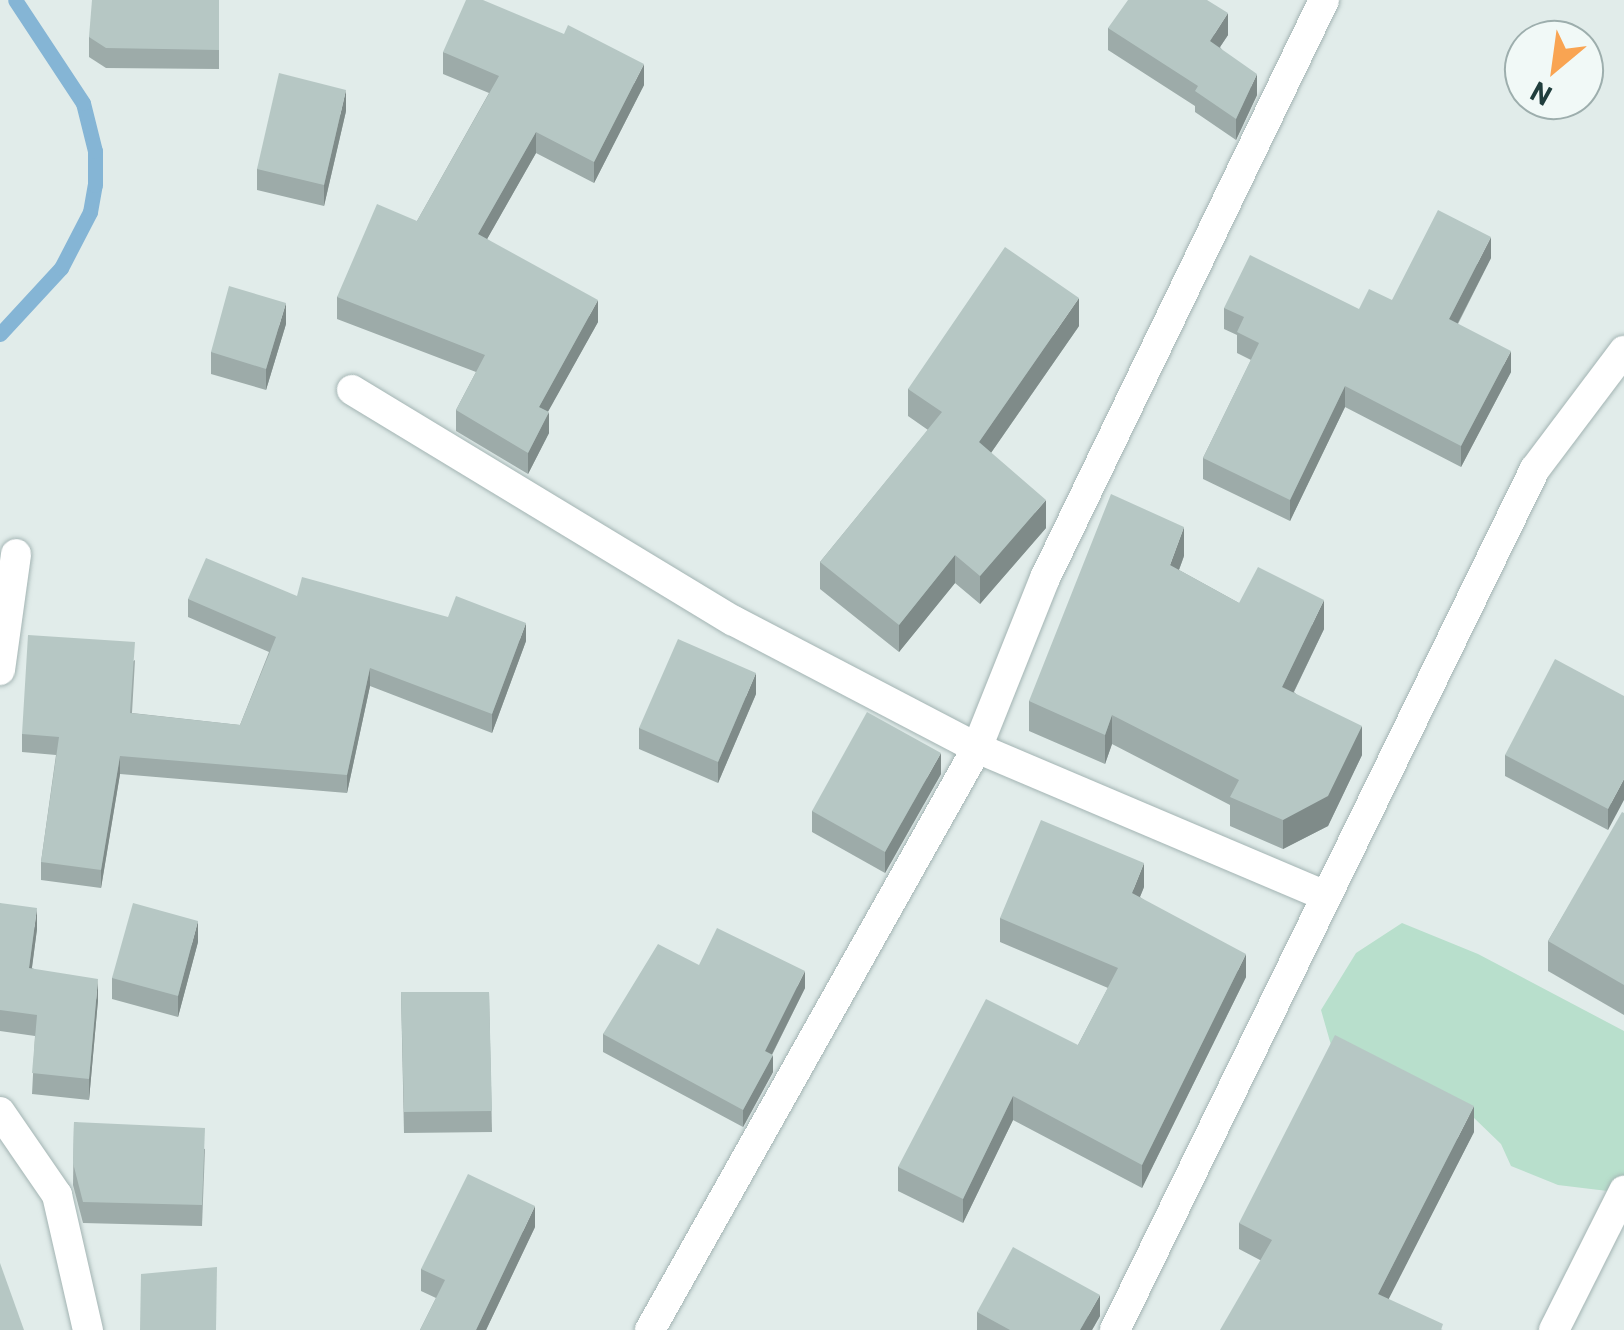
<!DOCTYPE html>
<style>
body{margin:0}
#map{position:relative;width:1624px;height:1330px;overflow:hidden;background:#e1ecea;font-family:Barlow,sans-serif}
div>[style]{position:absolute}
.green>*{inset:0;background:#b8dfcc}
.stream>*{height:15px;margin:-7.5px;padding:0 7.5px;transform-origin:7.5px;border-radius:7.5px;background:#85b5d5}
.roads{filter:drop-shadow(0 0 2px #a3b4b3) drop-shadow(0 0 2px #a3b4b3)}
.minor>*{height:30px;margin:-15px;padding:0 15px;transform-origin:15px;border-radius:15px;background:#fff}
.wall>*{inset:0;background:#9daba9}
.shaded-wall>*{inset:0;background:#7f8b89}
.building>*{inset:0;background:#b6c7c4}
span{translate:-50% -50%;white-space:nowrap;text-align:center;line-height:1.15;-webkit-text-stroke:8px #f1f9f7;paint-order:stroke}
.north{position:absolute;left:1504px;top:20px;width:100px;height:100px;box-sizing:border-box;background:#f1f9f7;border:2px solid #9daead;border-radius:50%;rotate:209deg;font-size:28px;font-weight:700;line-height:40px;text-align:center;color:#203e3d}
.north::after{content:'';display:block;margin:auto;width:35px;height:45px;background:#f9a452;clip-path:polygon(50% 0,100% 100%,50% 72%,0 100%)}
</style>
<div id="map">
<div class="green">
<i style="clip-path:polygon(1402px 923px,1478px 954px,1624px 1031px,1624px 1193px,1558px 1185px,1511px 1166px,1501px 1144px,1473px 1117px,1331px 1045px,1321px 1010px,1356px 953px)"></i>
</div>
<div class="stream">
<i style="left:0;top:334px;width:90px;rotate:-47.3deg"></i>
<i style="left:61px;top:268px;width:63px;rotate:-62.6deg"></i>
<i style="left:90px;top:212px;width:27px;rotate:-80deg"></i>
<i style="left:95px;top:185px;width:34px;rotate:-90deg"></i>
<i style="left:95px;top:151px;width:49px;rotate:-104deg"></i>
<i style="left:83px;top:103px;width:123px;rotate:-123.4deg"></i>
</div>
<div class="roads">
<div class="minor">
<i style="left:352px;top:390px;width:446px;rotate:31.2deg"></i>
<i style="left:734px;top:621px;width:274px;rotate:27.6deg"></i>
<i style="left:977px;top:748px;width:376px;rotate:23deg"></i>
<i style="left:0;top:670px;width:117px;rotate:-82.1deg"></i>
<i style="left:0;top:1112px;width:101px;rotate:55.5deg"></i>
<i style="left:57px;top:1195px;width:139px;rotate:77.1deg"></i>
<i style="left:650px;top:1330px;width:668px;rotate:-60.67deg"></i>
<i style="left:977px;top:748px;width:183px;rotate:-68.2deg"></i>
<i style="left:1045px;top:578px;width:642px;rotate:-64.23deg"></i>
<i style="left:1115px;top:1330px;width:958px;rotate:-64deg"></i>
<i style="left:1535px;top:469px;width:148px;rotate:-53deg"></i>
<i style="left:1554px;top:1330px;width:156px;rotate:-63.3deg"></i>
</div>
</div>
<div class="wall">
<i style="clip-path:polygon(219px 0,219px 69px,106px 68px,89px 57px,89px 37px)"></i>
<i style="clip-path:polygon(1108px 28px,1228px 35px,1220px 47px,1257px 95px,1236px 140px,1195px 112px,1195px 106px,1108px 50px)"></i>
<i style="clip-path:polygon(443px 52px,644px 85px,594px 183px,536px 153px,487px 239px,598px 322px,548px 411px,549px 433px,528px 474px,456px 431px,456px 410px,476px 372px,337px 319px,337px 297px,417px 221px,489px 93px,443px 74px)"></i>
<i style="clip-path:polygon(346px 111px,324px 206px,257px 190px,257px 169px)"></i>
<i style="clip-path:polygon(1491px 258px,1458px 324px,1511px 372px,1461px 467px,1345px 407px,1290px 521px,1203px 479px,1203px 458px,1251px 360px,1237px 353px,1237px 335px,1224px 329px,1224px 308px,1359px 309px,1392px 300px)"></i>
<i style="clip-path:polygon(286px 324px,266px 390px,211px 374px,211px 352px)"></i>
<i style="clip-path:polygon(1079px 326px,991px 453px,1046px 528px,980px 604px,955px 583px,899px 652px,820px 589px,820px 562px,928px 430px,908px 416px,908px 389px)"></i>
<i style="clip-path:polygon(1184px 556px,1179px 570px,1239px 603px,1324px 629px,1294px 692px,1362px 755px,1328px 826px,1283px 849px,1230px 826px,1230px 805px,1112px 744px,1105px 764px,1029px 731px,1029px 701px)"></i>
<i style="clip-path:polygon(297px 596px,526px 641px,492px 733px,370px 686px,347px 793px,120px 774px,101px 888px,41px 880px,41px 862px,56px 755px,22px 752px,22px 734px,135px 660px,132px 713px,240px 725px,269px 652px,188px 617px,188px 599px)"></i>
<i style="clip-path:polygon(756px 694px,718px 783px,639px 749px,639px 728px)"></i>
<i style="clip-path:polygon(1624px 696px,1608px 830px,1505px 776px,1505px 755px)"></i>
<i style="clip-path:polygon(941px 774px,885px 873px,812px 832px,812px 811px)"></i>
<i style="clip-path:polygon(1624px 813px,1624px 1015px,1548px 971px,1548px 941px)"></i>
<i style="clip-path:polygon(1144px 887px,1140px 897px,1246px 977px,1142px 1188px,1013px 1120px,963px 1223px,898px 1191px,898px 1167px,1078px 1045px,1108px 988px,1000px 942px,1000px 918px)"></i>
<i style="clip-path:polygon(0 903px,37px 929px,32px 968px,98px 1000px,89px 1100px,32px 1094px,35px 1036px,0 1031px)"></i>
<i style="clip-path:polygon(198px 942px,178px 1017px,112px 999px,112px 978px)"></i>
<i style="clip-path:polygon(699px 965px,805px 988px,772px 1055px,773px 1072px,743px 1127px,603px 1052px,603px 1034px)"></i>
<i style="clip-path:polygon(401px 992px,489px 992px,492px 1132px,404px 1133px)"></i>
<i style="clip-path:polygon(74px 1122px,205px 1149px,202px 1226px,83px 1223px,73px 1185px)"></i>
<i style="clip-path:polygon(1474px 1132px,1388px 1299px,1443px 1330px,1260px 1260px,1239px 1249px,1239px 1223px)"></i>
<i style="clip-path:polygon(535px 1227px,486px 1330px,420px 1330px,436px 1298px,421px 1291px,421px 1269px)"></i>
<i style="clip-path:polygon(977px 1312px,1100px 1316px,1092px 1330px,977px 1330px)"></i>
</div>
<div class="shaded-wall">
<i style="clip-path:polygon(1228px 13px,1228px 35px,1210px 62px,1210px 41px)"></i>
<i style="clip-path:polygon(644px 64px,644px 85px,594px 183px,594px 162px)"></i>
<i style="clip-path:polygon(1257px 74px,1257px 95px,1236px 140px,1236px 119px)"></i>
<i style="clip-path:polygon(346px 90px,346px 111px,324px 206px,324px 185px)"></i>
<i style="clip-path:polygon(536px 132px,536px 153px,478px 255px,478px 234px)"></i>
<i style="clip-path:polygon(1491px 237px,1491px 258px,1449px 340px,1449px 319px)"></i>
<i style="clip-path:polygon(1079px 298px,1079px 326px,979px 470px,979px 442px)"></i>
<i style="clip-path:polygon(598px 300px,598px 322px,539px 428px,539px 407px)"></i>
<i style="clip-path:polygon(286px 303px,286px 324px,266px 390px,266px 369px)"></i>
<i style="clip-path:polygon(1511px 351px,1511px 372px,1461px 467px,1461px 446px)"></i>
<i style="clip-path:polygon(1345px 386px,1345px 407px,1290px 521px,1290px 500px)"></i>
<i style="clip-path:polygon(549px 412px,549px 433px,528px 474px,528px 453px)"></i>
<i style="clip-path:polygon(1046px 500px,1046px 528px,980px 604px,980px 576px)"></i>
<i style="clip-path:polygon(1184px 527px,1184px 556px,1170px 594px,1170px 565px)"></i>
<i style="clip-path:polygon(955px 555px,955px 583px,899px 652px,899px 625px)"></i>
<i style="clip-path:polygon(1324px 600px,1324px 629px,1282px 716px,1282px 687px)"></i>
<i style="clip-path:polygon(526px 623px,526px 641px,492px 733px,492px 714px)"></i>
<i style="clip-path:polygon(370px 668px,370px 686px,347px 793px,347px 775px)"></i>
<i style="clip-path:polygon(756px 673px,756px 694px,718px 783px,718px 762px)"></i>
<i style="clip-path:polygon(1112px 715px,1112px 744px,1105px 764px,1105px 735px)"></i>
<i style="clip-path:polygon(1362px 726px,1362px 755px,1328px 826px,1283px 849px,1283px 820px)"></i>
<i style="clip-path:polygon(941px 753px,941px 774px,885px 873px,885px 852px)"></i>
<i style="clip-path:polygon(120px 756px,120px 774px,101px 888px,101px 870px)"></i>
<i style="clip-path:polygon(1624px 779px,1624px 800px,1608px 830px,1608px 809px)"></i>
<i style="clip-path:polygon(1144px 863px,1144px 887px,1132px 916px,1132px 893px)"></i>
<i style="clip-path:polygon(37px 908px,37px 929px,29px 989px,29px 968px)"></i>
<i style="clip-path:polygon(198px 921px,198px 942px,178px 1017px,178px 996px)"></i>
<i style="clip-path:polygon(1246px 954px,1246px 977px,1142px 1188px,1142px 1165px)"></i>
<i style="clip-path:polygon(805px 971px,805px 988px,765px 1068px,765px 1051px)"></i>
<i style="clip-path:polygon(98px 979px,98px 1000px,89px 1100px,89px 1079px)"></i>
<i style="clip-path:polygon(773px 1055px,773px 1072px,743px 1127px,743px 1110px)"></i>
<i style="clip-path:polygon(1013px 1096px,1013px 1120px,963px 1223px,963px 1199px)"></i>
<i style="clip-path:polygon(1474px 1106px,1474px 1132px,1378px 1320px,1378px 1294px)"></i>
<i style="clip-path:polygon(535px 1206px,535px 1227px,486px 1330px,476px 1330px)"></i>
<i style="clip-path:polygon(1100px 1295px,1100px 1316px,1092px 1330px,1080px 1330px)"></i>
</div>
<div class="building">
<i style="clip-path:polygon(92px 0,219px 0,219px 50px,106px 48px,89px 37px)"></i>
<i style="clip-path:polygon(466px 0,483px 0,564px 34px,568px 25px,644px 64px,594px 162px,536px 132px,478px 234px,598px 300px,539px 407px,549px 412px,528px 453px,456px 410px,485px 355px,337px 297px,377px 204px,417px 221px,499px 76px,443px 52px)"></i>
<i style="clip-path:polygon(1128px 0,1207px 0,1228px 13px,1210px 41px,1257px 74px,1236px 119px,1195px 91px,1198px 86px,1108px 28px)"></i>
<i style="clip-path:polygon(279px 73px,346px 90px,324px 185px,257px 169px)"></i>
<i style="clip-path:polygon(1438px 210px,1491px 237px,1449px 319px,1511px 351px,1461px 446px,1345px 386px,1290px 500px,1203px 458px,1259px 343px,1237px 332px,1244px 317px,1224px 308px,1250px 255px,1359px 309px,1369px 289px,1392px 300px)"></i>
<i style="clip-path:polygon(1005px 247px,1079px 298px,979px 442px,1046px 500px,980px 576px,955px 555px,899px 625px,820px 562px,942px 412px,908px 389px)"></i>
<i style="clip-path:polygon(229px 286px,286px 303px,266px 369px,211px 352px)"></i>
<i style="clip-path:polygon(1111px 494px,1184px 527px,1170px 565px,1239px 603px,1258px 567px,1324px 600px,1282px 687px,1362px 726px,1328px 796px,1283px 820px,1230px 797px,1239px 780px,1112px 715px,1105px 735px,1029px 701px)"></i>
<i style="clip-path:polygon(206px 558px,297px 596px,302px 577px,448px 617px,456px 596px,526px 623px,492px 714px,370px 668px,347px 775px,120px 756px,101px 870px,41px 862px,59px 737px,22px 734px,28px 635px,135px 642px,130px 713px,240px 725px,276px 637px,188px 599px)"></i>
<i style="clip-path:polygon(678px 639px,756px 673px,718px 762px,639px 728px)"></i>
<i style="clip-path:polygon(1555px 659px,1624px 696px,1624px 779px,1608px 809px,1505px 755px)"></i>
<i style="clip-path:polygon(867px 712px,941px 753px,885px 852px,812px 811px)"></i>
<i style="clip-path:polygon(1622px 812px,1624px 813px,1624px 985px,1548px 941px)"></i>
<i style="clip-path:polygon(1041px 820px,1144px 863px,1132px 893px,1246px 954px,1142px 1165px,1013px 1096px,963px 1199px,898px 1167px,986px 999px,1078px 1045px,1118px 968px,1000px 918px)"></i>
<i style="clip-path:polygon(0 903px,37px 908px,29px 968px,98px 979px,89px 1079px,32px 1073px,37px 1015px,0 1010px)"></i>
<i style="clip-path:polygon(133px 903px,198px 921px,178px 996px,112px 978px)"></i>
<i style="clip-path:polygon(717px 928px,805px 971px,765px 1051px,773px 1055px,743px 1110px,603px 1034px,658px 944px,699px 965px)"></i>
<i style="clip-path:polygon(401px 992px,489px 992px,492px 1111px,404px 1112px)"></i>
<i style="clip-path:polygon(1335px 1035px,1474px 1106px,1378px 1294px,1443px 1324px,1441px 1330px,1220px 1330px,1272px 1240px,1239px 1223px)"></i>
<i style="clip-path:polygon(74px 1122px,205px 1128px,202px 1205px,83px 1202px,73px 1163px)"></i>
<i style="clip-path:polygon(468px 1174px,535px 1206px,476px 1330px,420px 1330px,445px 1280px,421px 1269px)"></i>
<i style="clip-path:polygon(1013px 1247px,1100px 1295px,1080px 1330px,1010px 1330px,977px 1312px)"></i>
<i style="clip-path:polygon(0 1263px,24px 1330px,0 1330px)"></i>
<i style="clip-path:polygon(217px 1267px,216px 1330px,140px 1330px,141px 1274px)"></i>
</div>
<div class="north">N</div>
</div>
